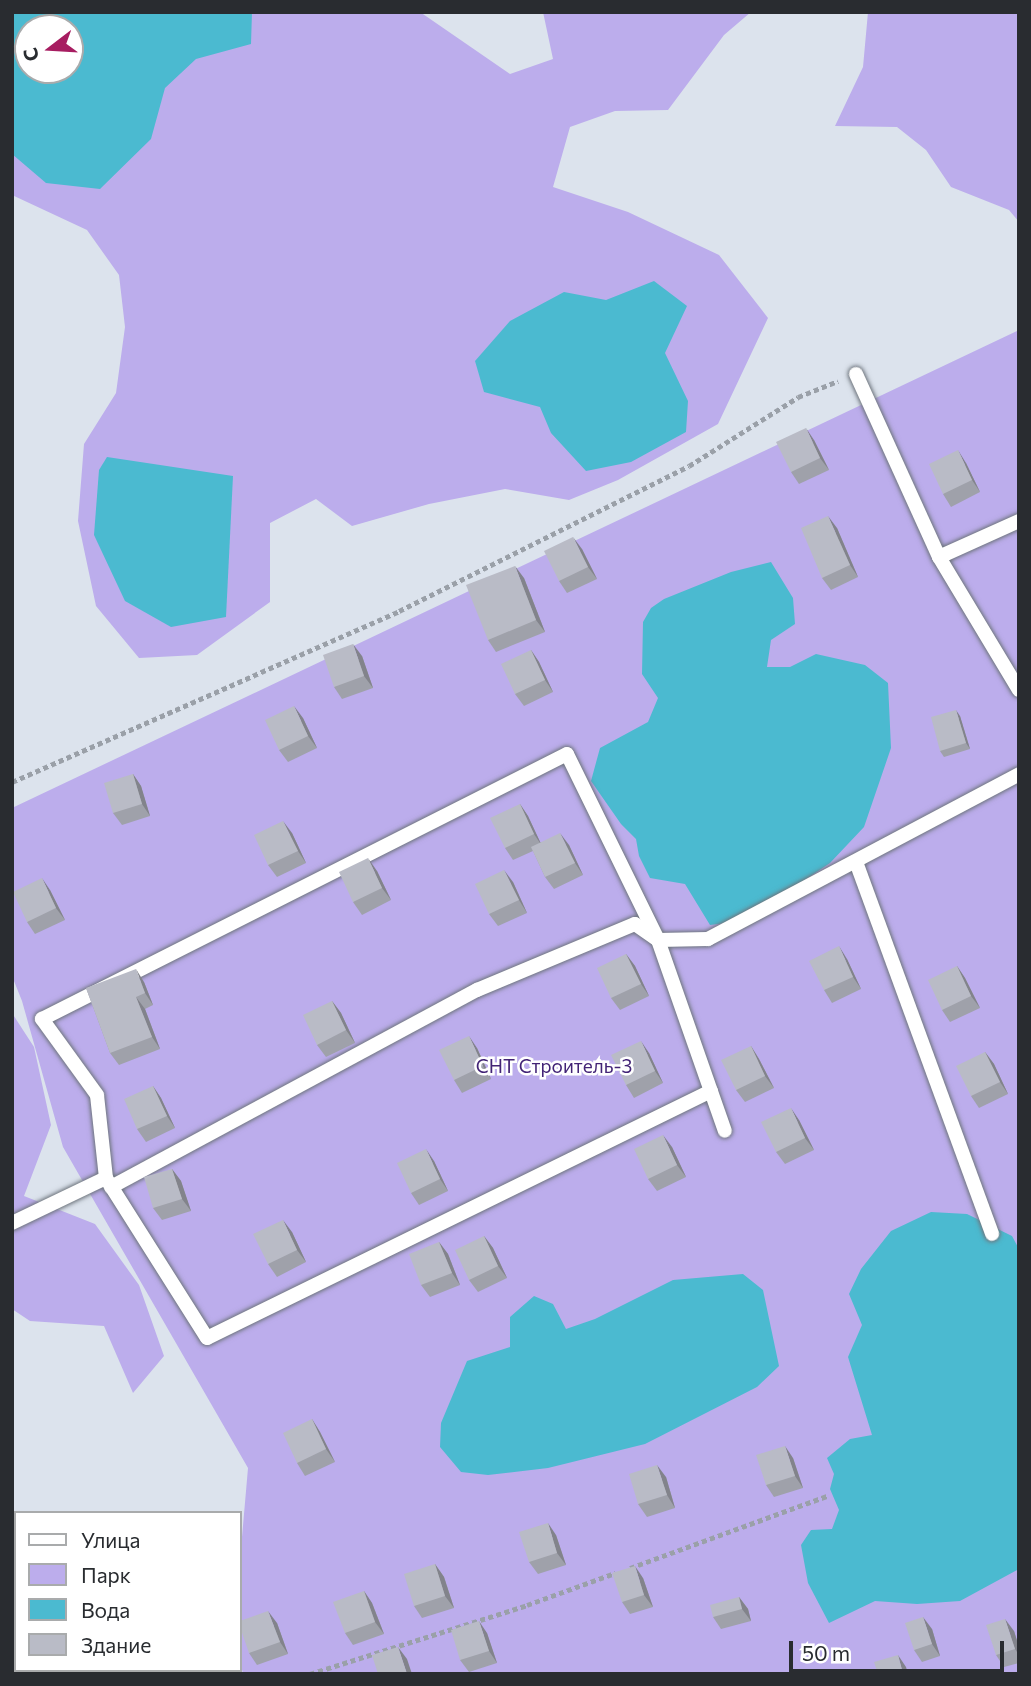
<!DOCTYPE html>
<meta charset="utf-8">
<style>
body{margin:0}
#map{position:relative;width:1031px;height:1686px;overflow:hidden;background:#dce3ed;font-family:Commissioner,sans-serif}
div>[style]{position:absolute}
.green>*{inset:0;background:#bcadec}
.water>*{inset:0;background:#4bbad0}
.path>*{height:4.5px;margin-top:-2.25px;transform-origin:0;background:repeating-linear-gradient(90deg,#9aa0a8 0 5px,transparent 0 8.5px)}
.roads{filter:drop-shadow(0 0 2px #6e757d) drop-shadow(0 0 2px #6e757d)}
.service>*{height:14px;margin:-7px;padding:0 7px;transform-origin:7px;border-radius:7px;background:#fff}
.tertiary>*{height:33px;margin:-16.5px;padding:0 16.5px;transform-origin:16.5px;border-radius:16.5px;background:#fff}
.wall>*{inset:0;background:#9fa1aa}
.shaded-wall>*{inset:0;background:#82838b}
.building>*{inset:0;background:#b9bbc6}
span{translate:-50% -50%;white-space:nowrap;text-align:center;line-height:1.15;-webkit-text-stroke:5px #fff;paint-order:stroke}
.park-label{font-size:19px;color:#422376}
.frame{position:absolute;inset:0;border:14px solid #292c30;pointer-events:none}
.legend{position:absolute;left:14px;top:1511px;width:228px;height:161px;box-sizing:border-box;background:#fff;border:2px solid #a9abac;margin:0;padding:9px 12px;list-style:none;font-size:21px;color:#292c30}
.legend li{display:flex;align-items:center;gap:14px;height:35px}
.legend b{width:35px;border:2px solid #a9abac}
.north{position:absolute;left:14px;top:14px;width:70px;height:70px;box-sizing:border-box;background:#fff;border:2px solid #a9abac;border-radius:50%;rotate:253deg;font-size:19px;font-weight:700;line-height:28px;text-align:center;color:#292c30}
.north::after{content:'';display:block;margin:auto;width:24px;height:32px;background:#a71d61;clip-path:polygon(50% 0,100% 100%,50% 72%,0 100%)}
.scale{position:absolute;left:789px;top:1641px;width:215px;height:32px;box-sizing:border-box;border:4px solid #292c30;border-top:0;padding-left:9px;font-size:21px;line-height:24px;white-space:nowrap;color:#292c30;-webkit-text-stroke:5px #fff;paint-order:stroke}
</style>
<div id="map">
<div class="green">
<i style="clip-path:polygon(evenodd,12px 12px,420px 12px,510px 74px,553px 59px,543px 12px,751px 12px,724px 35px,668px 110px,615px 111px,570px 127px,553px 187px,628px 212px,719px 255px,768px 318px,718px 424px,618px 480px,569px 500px,505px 489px,429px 504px,352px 526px,316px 499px,270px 523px,270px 602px,197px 655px,139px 658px,96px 606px,78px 521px,84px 444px,116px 393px,125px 327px,119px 275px,87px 230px,12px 195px,12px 12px,28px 28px,70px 28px,70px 70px,28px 70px,28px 28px)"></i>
<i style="clip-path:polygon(868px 12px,1019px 12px,1019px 222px,1009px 210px,951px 187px,926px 150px,897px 127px,835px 126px,863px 67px)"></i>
<i style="clip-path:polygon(1019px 330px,1019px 1674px,243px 1674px,240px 1661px,240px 1560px,248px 1468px,63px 1147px,22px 1001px,12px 976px,12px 808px)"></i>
<i style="clip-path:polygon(12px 1013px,34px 1047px,51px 1125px,24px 1196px,95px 1224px,139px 1285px,164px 1356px,133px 1393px,104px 1326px,30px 1321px,12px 1309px)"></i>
</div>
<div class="water">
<i style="clip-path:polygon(evenodd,12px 12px,252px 12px,251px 44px,196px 59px,165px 88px,151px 139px,100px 189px,46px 183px,12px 154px,12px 12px,28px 28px,70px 28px,70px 70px,28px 70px,28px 28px)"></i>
<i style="clip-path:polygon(654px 281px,687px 306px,665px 353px,688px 401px,686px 432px,631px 462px,586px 471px,551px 433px,540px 407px,484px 392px,475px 361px,510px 321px,564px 292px,606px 300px)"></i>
<i style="clip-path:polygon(107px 457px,233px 476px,226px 617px,171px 627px,125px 601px,94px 535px,99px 470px)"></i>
<i style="clip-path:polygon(771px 562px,793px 598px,795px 624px,771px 640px,767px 667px,790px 667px,816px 654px,865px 665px,888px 683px,891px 748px,864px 827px,830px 863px,769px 904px,726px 923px,710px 925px,685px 884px,650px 878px,639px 856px,636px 839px,621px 824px,591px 781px,600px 748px,648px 722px,658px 698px,642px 674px,643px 622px,651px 608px,664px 599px,731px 572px)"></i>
<i style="clip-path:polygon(931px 1212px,967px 1214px,1012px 1236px,1019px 1249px,1019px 1569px,960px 1601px,917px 1604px,875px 1601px,829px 1623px,808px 1583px,801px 1545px,811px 1530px,832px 1529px,839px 1510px,830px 1489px,834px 1474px,827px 1458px,850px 1439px,872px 1435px,848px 1357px,862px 1325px,849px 1294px,861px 1269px,891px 1231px)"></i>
<i style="clip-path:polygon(743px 1274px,763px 1290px,779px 1366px,757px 1387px,645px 1444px,548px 1468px,488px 1475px,461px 1472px,440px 1447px,441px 1423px,467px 1361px,510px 1347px,510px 1317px,534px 1296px,553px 1304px,566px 1329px,595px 1319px,673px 1280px)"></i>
</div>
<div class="path">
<i style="left:12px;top:782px;width:423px;rotate:-23.8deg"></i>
<i style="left:399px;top:611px;width:324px;rotate:-26.6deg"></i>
<i style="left:689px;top:466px;width:129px;rotate:-32.3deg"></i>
<i style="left:798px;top:397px;width:43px;rotate:-21.8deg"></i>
<i style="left:630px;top:1568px;width:210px;rotate:-20.1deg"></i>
<i style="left:310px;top:1674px;width:228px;rotate:-17.6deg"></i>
<i style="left:527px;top:1605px;width:94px;rotate:-20deg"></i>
</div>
<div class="roads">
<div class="service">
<i style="left:856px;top:374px;width:201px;rotate:65.6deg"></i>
<i style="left:939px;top:557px;width:155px;rotate:59deg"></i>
<i style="left:939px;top:557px;width:88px;rotate:-24.2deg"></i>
<i style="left:856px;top:862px;width:396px;rotate:69.9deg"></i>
<i style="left:711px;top:1091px;width:561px;rotate:153.89deg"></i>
<i style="left:207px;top:1338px;width:189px;rotate:-122.3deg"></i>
<i style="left:106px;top:1178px;width:83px;rotate:-96.2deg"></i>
<i style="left:97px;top:1095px;width:94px;rotate:-125.9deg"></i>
<i style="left:42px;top:1019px;width:588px;rotate:-26.78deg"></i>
<i style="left:567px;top:754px;width:207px;rotate:63.9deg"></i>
<i style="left:658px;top:940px;width:202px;rotate:70.7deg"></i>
<i style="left:111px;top:1187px;width:416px;rotate:-28.3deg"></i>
<i style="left:477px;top:990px;width:171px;rotate:-22.7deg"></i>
<i style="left:635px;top:924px;width:28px;rotate:35deg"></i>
<i style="left:658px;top:940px;width:50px;rotate:-1.1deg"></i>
<i style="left:708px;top:939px;width:352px;rotate:-27.9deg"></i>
<i style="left:12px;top:1223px;width:104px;rotate:-25.6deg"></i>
</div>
<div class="tertiary">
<i style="left:12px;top:1616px;width:7px;rotate:56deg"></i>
<i style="left:40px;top:1670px;width:4px;rotate:63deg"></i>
</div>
</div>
<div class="wall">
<i style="clip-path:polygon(814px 440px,829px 470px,799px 484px,791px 472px)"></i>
<i style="clip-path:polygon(966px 463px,980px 492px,951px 507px,943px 494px)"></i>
<i style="clip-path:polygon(837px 528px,858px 577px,831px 590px,822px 578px)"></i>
<i style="clip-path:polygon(582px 549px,597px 579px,567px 593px,559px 581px)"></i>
<i style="clip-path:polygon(524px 578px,545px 632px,496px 652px,488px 640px)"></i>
<i style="clip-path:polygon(531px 650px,539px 662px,553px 692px,524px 706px,515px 694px)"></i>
<i style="clip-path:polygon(362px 656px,373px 688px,342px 699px,334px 687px)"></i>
<i style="clip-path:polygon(960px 716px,970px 749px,944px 757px,940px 751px)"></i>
<i style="clip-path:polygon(303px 718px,317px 748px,288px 762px,279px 750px)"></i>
<i style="clip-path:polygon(133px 774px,141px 786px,150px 816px,122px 825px,113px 813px)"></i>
<i style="clip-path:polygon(520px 804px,528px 816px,540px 842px,569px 845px,583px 875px,554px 889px,545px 877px,533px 851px,513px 860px,505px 848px)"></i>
<i style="clip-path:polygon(292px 833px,306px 863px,277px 877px,268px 865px)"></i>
<i style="clip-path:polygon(377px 871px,391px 900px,362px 915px,353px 902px)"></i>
<i style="clip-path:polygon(513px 882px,527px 913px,498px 926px,489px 914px)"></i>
<i style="clip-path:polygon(50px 890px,65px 920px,35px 934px,27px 922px)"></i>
<i style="clip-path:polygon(626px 954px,635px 966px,649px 996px,620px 1010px,611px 998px)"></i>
<i style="clip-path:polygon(847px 959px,861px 989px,832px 1003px,824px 990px)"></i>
<i style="clip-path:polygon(957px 966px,965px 978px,980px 1008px,950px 1022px,942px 1010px)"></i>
<i style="clip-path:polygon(144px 982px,153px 1005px,145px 1009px,160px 1049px,119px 1065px,110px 1053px,86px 988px)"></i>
<i style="clip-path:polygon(332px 1001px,341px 1013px,355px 1043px,326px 1057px,317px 1045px)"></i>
<i style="clip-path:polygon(751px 1046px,759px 1059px,774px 1088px,745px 1102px,736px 1090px)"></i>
<i style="clip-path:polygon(477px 1048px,491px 1079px,462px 1093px,454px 1080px)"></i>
<i style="clip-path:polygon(985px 1052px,994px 1064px,1008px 1094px,979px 1108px,971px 1096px)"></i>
<i style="clip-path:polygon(649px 1053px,663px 1083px,634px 1098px,626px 1085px)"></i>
<i style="clip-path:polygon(153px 1086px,161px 1098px,175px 1128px,146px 1142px,137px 1129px)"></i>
<i style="clip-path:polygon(799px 1120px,814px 1150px,785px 1164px,776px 1152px)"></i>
<i style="clip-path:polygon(672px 1147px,686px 1177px,657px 1191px,648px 1179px)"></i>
<i style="clip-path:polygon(434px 1161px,448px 1191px,419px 1205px,411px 1193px)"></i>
<i style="clip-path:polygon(172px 1169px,181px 1181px,191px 1211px,162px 1220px,153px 1208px)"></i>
<i style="clip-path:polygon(292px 1232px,306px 1262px,277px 1277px,268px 1264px)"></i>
<i style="clip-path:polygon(484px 1236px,493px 1248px,507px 1278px,478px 1292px,469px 1280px)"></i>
<i style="clip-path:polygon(439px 1242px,448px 1254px,460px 1285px,430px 1297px,421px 1285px)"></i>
<i style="clip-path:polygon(312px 1419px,320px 1432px,335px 1462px,305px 1476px,297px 1463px)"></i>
<i style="clip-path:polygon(793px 1458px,803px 1488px,774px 1497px,766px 1485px)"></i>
<i style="clip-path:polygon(666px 1477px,675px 1508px,647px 1517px,638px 1504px)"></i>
<i style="clip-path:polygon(556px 1535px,566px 1565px,538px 1574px,529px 1562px)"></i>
<i style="clip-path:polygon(435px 1564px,444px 1577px,454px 1608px,422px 1618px,414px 1606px)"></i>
<i style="clip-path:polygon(643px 1578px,653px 1607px,630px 1614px,622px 1602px)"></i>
<i style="clip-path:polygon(364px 1591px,372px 1603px,384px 1634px,353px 1645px,345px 1633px)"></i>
<i style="clip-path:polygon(739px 1597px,748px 1609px,751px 1621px,721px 1629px,713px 1617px)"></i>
<i style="clip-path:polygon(277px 1623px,288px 1654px,257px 1665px,249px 1653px)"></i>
<i style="clip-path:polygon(932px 1629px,940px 1656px,922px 1662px,914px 1650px)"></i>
<i style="clip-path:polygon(1014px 1631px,1019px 1647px,1019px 1663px,1004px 1667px,996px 1655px)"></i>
<i style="clip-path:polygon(487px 1633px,497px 1663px,469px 1672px,460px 1660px)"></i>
<i style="clip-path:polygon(155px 1670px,184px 1670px,172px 1674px,157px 1674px)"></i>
</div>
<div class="shaded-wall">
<i style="clip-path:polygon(806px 428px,814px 440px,829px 470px,820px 458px)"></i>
<i style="clip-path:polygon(958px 450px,966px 463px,980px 492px,972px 480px)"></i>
<i style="clip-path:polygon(828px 516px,837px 528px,858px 577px,850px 565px)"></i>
<i style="clip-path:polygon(573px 537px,582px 549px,597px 579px,588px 567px)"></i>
<i style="clip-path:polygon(515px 566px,524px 578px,545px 632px,536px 620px)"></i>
<i style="clip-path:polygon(353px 644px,362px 656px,373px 688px,364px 676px)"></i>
<i style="clip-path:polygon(531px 650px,539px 662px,553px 692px,545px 680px)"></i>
<i style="clip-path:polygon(294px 706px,303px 718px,317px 748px,308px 736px)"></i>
<i style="clip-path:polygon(956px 710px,960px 716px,970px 749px,966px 743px)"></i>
<i style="clip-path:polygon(133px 774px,141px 786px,150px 816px,142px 804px)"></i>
<i style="clip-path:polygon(520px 804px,528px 816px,542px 846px,534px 834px)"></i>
<i style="clip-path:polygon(283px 821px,292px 833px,306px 863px,298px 851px)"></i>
<i style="clip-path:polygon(560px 833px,569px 845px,583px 875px,575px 863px)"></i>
<i style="clip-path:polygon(368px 858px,377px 871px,391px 900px,382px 888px)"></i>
<i style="clip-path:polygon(504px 870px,513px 882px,527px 913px,519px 900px)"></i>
<i style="clip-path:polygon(42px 878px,50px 890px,65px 920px,56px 908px)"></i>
<i style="clip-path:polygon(839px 946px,847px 959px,861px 989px,853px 977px)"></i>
<i style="clip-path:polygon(626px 954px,635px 966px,649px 996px,641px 984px)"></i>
<i style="clip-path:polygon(957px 966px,965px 978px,980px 1008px,971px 996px)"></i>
<i style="clip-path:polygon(136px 969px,144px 982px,153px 1005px,145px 993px)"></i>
<i style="clip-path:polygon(136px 997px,145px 1009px,160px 1049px,152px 1037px)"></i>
<i style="clip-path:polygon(332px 1001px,341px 1013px,355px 1043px,346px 1030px)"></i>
<i style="clip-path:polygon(469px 1036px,477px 1048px,491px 1079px,483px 1066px)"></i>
<i style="clip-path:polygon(641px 1041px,649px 1053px,663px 1083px,655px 1071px)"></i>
<i style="clip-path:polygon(751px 1046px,759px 1059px,774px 1088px,765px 1076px)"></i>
<i style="clip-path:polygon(985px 1052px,994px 1064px,1008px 1094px,1000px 1082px)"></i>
<i style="clip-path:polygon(153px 1086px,161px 1098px,175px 1128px,167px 1116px)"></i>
<i style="clip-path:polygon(791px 1108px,799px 1120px,814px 1150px,805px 1138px)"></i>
<i style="clip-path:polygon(663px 1135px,672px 1147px,686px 1177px,677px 1165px)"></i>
<i style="clip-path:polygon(426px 1149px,434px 1161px,448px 1191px,440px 1179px)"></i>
<i style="clip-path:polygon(172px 1169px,181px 1181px,191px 1211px,182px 1199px)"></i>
<i style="clip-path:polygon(283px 1220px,292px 1232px,306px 1262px,297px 1250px)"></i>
<i style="clip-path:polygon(484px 1236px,493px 1248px,507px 1278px,498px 1266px)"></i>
<i style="clip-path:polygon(439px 1242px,448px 1254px,460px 1285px,452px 1273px)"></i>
<i style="clip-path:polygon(312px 1419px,320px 1432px,335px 1462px,326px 1449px)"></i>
<i style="clip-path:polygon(785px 1446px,793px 1458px,803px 1488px,795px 1476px)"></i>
<i style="clip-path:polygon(657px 1465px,666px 1477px,675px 1508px,667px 1495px)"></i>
<i style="clip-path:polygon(548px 1523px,556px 1535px,566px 1565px,557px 1553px)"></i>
<i style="clip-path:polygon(435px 1564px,444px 1577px,454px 1608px,445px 1596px)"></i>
<i style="clip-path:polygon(635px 1566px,643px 1578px,653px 1607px,644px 1595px)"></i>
<i style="clip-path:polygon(364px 1591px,372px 1603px,384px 1634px,375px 1622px)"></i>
<i style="clip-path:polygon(739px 1597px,748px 1609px,751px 1621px,742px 1609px)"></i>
<i style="clip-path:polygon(268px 1611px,277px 1623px,288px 1654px,280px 1642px)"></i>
<i style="clip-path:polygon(923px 1617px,932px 1629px,940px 1656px,932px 1644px)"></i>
<i style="clip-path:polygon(1005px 1619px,1014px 1631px,1019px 1647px,1019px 1655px,1015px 1649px)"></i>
<i style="clip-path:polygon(479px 1621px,487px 1633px,497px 1663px,489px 1651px)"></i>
<i style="clip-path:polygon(398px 1647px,407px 1659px,412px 1674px,407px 1674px)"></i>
<i style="clip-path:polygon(898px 1655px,906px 1667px,908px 1674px,903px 1674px)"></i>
<i style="clip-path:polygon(142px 1670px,148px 1670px,149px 1674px,143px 1674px)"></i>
</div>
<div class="building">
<i style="clip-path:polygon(806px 428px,820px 458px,791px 472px,776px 442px)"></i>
<i style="clip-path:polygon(958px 450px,972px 480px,943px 494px,929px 464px)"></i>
<i style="clip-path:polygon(828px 516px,850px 565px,822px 578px,801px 528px)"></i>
<i style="clip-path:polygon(573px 537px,588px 567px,559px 581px,544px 551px)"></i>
<i style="clip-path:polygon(515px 566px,536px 620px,488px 640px,466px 585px)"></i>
<i style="clip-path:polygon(353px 644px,364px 676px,334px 687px,323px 655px)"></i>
<i style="clip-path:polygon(531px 650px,545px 680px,515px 694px,501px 664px)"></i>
<i style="clip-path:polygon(294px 706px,308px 736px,279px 750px,265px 720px)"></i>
<i style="clip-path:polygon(956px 710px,966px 743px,940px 751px,931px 717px)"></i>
<i style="clip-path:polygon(133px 774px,142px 804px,113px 813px,104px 783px)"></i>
<i style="clip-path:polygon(520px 804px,534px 834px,505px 848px,490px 818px)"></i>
<i style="clip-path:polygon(283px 821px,298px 851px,268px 865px,254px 835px)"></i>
<i style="clip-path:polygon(560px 833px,575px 863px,545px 877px,531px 847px)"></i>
<i style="clip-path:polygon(368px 858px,382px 888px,353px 902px,339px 872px)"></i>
<i style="clip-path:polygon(504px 870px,519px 900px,489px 914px,475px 884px)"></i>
<i style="clip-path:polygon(42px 878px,56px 908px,27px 922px,13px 892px)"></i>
<i style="clip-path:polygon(839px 946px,853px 977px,824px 990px,809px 961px)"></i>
<i style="clip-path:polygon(626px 954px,641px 984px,611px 998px,597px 968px)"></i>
<i style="clip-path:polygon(957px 966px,971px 996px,942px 1010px,928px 980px)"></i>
<i style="clip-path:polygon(136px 969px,145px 993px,136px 997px,152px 1037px,110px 1053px,86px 988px)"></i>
<i style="clip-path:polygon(332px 1001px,346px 1030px,317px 1045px,303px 1015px)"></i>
<i style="clip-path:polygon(469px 1036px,483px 1066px,454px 1080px,439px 1050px)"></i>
<i style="clip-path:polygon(641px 1041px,655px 1071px,626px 1085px,611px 1055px)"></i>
<i style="clip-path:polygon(751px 1046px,765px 1076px,736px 1090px,721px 1060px)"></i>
<i style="clip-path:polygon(985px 1052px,1000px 1082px,971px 1096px,956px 1066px)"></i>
<i style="clip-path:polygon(153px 1086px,167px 1116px,137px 1129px,124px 1099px)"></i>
<i style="clip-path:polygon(791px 1108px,805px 1138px,776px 1152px,761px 1122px)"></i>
<i style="clip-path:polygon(663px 1135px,677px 1165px,648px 1179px,634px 1149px)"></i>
<i style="clip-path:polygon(426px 1149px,440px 1179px,411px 1193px,397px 1163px)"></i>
<i style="clip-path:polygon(172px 1169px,182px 1199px,153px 1208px,144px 1177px)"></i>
<i style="clip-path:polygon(283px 1220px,297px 1250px,268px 1264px,253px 1234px)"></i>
<i style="clip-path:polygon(484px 1236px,498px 1266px,469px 1280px,455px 1250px)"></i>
<i style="clip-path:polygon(439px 1242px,452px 1273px,421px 1285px,409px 1254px)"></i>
<i style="clip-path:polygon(312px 1419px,326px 1449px,297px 1463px,283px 1433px)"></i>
<i style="clip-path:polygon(785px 1446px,795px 1476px,766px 1485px,756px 1455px)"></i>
<i style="clip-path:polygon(657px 1465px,667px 1495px,638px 1504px,629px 1474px)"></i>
<i style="clip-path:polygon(548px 1523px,557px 1553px,529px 1562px,519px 1532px)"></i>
<i style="clip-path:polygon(435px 1564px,445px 1596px,414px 1606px,404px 1574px)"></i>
<i style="clip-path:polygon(635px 1566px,644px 1595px,622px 1602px,612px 1573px)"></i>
<i style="clip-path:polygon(364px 1591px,375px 1622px,345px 1633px,333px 1602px)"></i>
<i style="clip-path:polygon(739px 1597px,742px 1609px,713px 1617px,710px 1605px)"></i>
<i style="clip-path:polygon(268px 1611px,280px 1642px,249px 1653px,240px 1627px,240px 1621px)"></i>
<i style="clip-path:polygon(923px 1617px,932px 1644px,914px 1650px,905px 1623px)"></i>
<i style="clip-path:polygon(1005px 1619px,1015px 1649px,996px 1655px,986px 1625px)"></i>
<i style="clip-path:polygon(479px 1621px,489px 1651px,460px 1660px,451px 1630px)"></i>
<i style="clip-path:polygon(398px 1647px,407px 1674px,378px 1674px,372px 1655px)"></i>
<i style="clip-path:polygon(898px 1655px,903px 1674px,878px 1674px,874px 1662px)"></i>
<i style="clip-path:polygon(76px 1670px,142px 1670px,143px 1674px,77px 1674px)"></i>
</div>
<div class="park-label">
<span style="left:554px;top:1066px">СНТ Строитель-3</span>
</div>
<div class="frame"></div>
<ul class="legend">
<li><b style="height:9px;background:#fff"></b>Улица</li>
<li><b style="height:19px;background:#bcadec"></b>Парк</li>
<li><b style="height:19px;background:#4bbad0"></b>Вода</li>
<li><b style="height:19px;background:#b9bbc6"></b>Здание</li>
</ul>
<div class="north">С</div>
<div class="scale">50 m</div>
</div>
